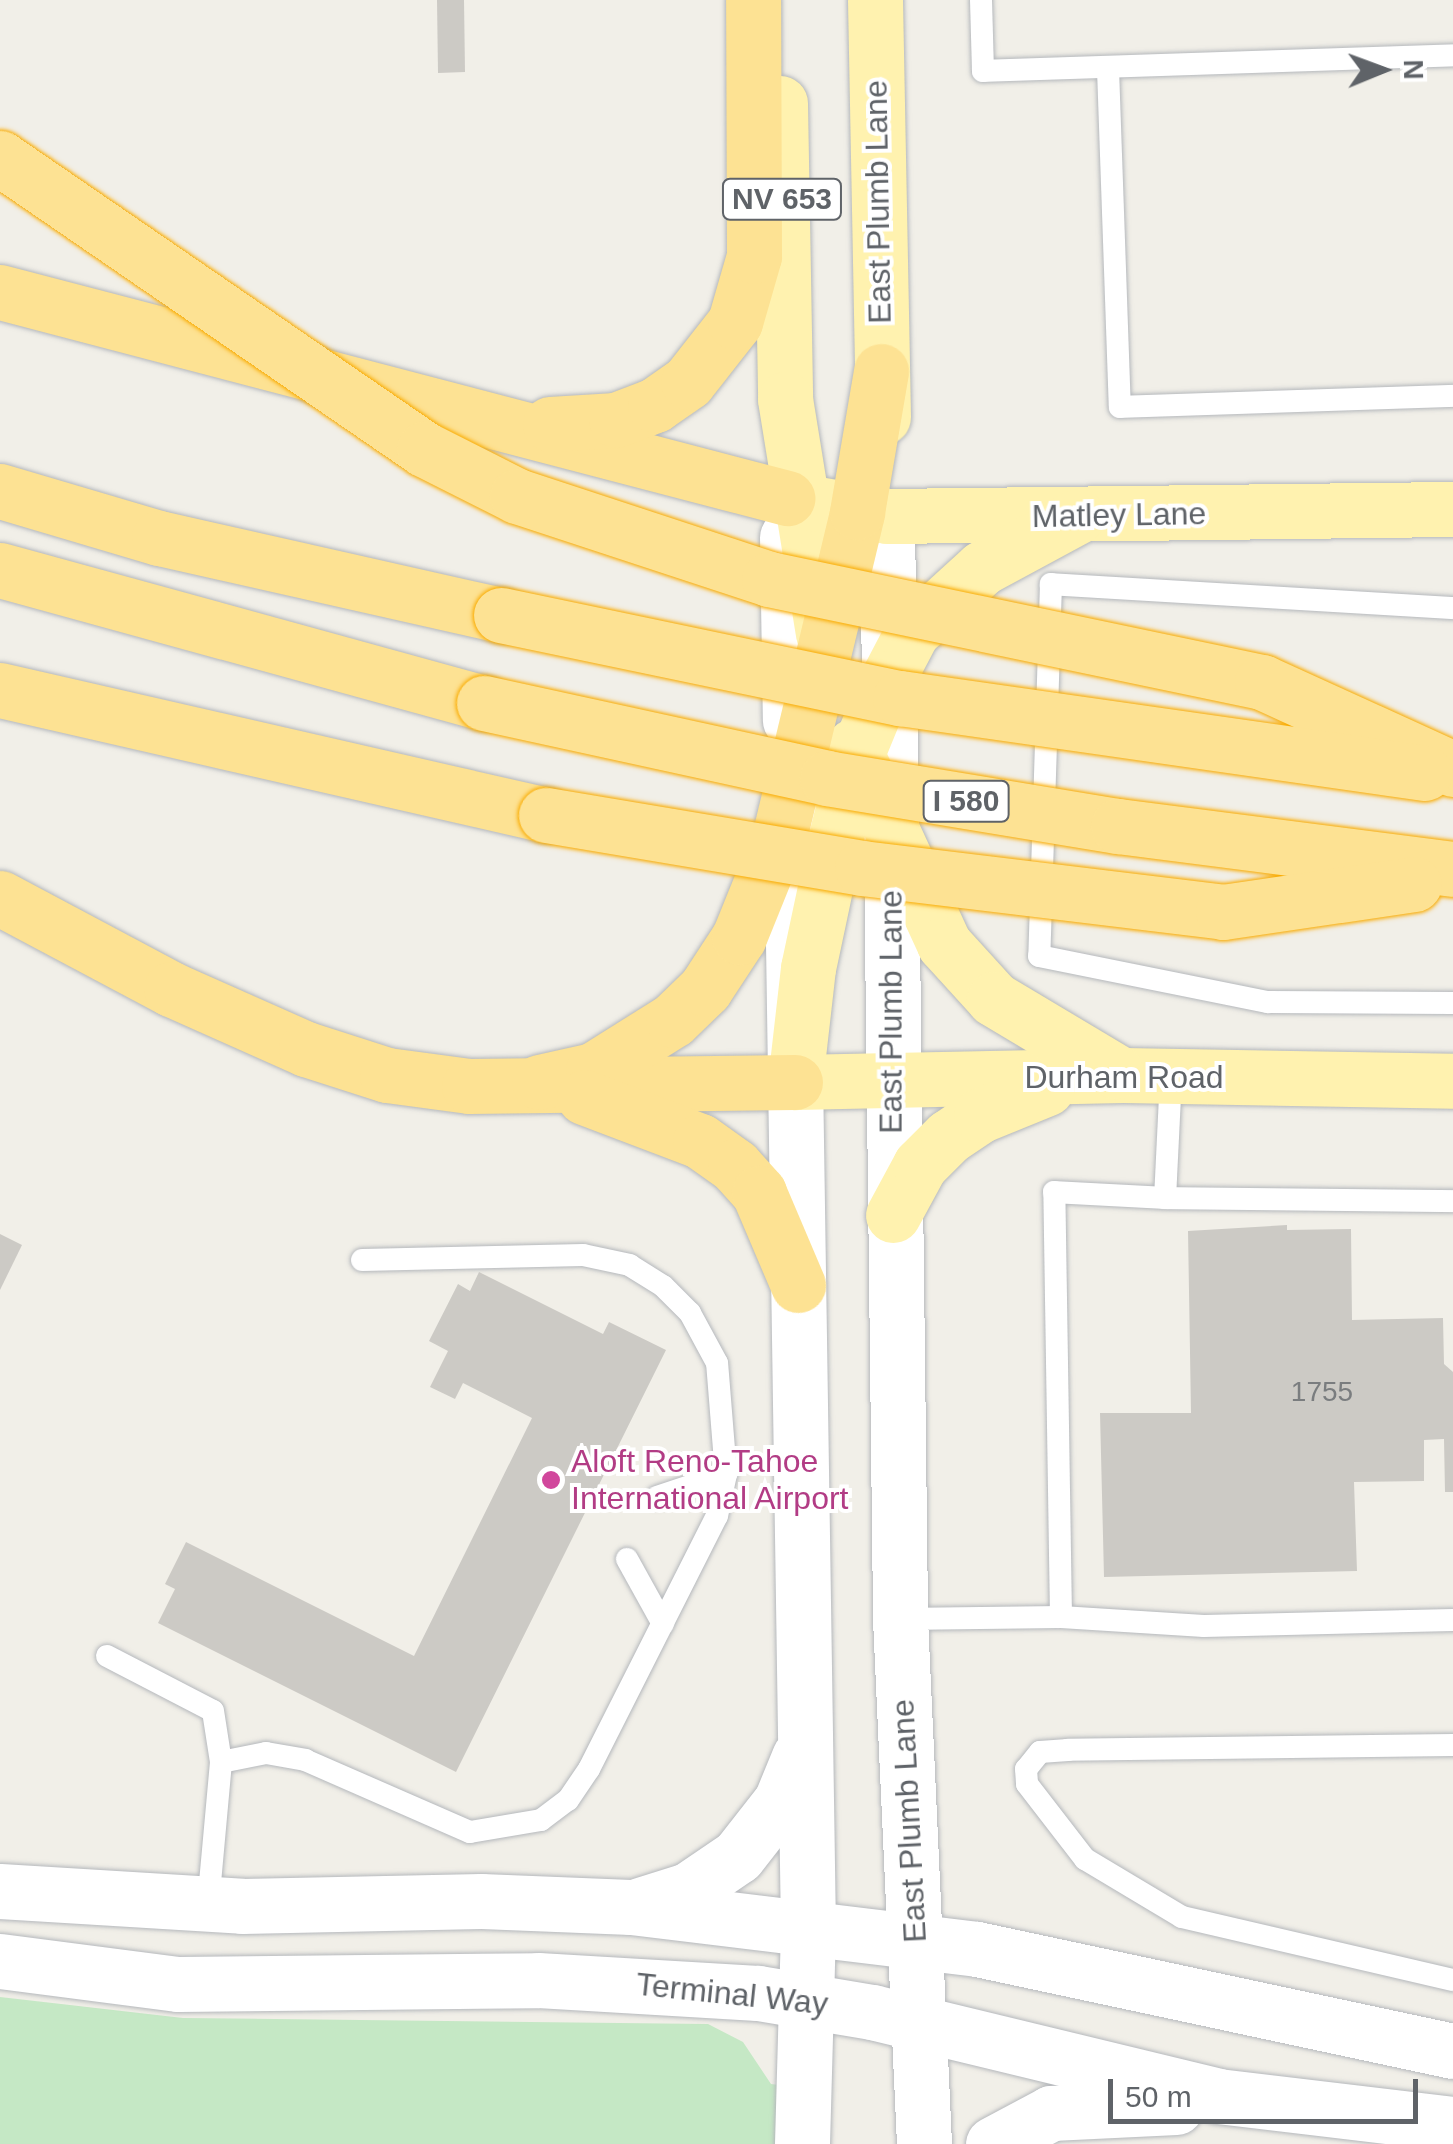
<!DOCTYPE html>
<style>
body{margin:0}
#map{position:relative;width:1453px;height:2144px;overflow:hidden;background:#f1efe8;font-family:Helvetica,sans-serif}
div>[style]{position:absolute}
.green>*{inset:0;background:#c5e8c5}
.building>*{inset:0;background:#cccac5}
.roads{filter:drop-shadow(0 0 2px #b5b8bc) drop-shadow(0 0 2px #b5b8bc)}
.lane>*{height:22px;margin:-11px;padding:0 11px;transform-origin:11px;border-radius:11px;background:#fff}
.secondary>*{height:55px;margin:-27.5px;padding:0 27.5px;transform-origin:27.5px;border-radius:27.5px;background:#fff}
.primary>*{height:55px;margin:-27.5px;padding:0 27.5px;transform-origin:27.5px;border-radius:27.5px;background:#fff2af}
.highway>*{height:55px;margin:-27.5px;padding:0 27.5px;transform-origin:27.5px;border-radius:27.5px;background:#fde293}
.bridges{filter:drop-shadow(0 0 2px #f9ab00) drop-shadow(0 0 2px #f9ab00)}
.highway-bridge>*{height:55px;margin:-27.5px;padding:0 27.5px;transform-origin:27.5px;border-radius:27.5px;background:#fde293}
.dots>*{width:28px;height:28px;translate:-50% -50%;box-sizing:border-box;border:5px solid #fff;border-radius:50%}
span{translate:-50% -50%;white-space:nowrap;text-align:center;line-height:1.15;-webkit-text-stroke:8px #fff;paint-order:stroke}
.number-label{font-size:28px;color:#7a7d7f}
.number-label span{-webkit-text-stroke-width:0}
.shield-label span{padding:2px 8px;background:#fff;border:2px solid;border-radius:8px;-webkit-text-stroke-width:0}
.shield-label{font-size:30px;color:#5f6368;font-weight:700}
.street-label{font-size:32px;color:#5f6368}
.hotel-label{font-size:32px;color:#b23c85}
.left{translate:0 -50%;text-align:left}
.north{position:absolute;left:1333px;top:20px;width:100px;height:100px;-webkit-text-stroke:8px #fff;paint-order:stroke;rotate:89deg;font-size:28px;font-weight:700;line-height:40px;text-align:center;color:#5f6368}
.north::after{content:'';display:block;margin:auto;width:35px;height:45px;background:#5f6368;clip-path:polygon(50% 0,100% 100%,50% 72%,0 100%)}
.scale{position:absolute;left:1108px;top:2079px;width:310px;height:45px;box-sizing:border-box;border:5px solid #5f6368;border-top:0;padding-left:12px;font-size:30px;line-height:35px;white-space:nowrap;color:#5f6368;-webkit-text-stroke:8px #fff;paint-order:stroke}
</style>
<div id="map">
<div class="green">
<i style="clip-path:polygon(0 1997px,183px 2018px,708px 2024px,743px 2042px,771px 2084px,779px 2085px,777px 2144px,0 2144px)"></i>
</div>
<div class="building">
<i style="clip-path:polygon(437px 0,464px 0,465px 72px,438px 73px)"></i>
<i style="clip-path:polygon(1287px 1225px,1287px 1230px,1351px 1229px,1352px 1320px,1443px 1318px,1444px 1364px,1453px 1372px,1453px 1492px,1445px 1492px,1444px 1439px,1424px 1440px,1424px 1481px,1354px 1482px,1357px 1571px,1104px 1577px,1100px 1413px,1191px 1413px,1188px 1231px)"></i>
<i style="clip-path:polygon(0 1234px,22px 1245px,0 1290px)"></i>
<i style="clip-path:polygon(479px 1272px,603px 1334px,609px 1322px,666px 1350px,456px 1772px,158px 1623px,175px 1589px,165px 1584px,186px 1542px,414px 1656px,532px 1418px,463px 1383px,455px 1399px,430px 1387px,448px 1351px,429px 1341px,458px 1284px,470px 1291px)"></i>
</div>
<div class="roads">
<div class="lane">
<i style="left:981px;top:0;width:71px;rotate:88.4deg"></i>
<i style="left:983px;top:71px;width:470px;rotate:-1.9deg"></i>
<i style="left:1108px;top:69px;width:338px;rotate:88deg"></i>
<i style="left:1120px;top:407px;width:333px;rotate:-1.9deg"></i>
<i style="left:1453px;top:608px;width:403px;rotate:-176.6deg"></i>
<i style="left:1051px;top:584px;width:372px;rotate:91.8deg"></i>
<i style="left:1039px;top:956px;width:234px;rotate:11.4deg"></i>
<i style="left:1268px;top:1002px;width:185px;rotate:0.3deg"></i>
<i style="left:1171px;top:1076px;width:122px;rotate:92.8deg"></i>
<i style="left:1165px;top:1198px;width:288px;rotate:0.6deg"></i>
<i style="left:657px;top:1497px;width:73px;rotate:-18.4deg"></i>
<i style="left:627px;top:1559px;width:74px;rotate:61deg"></i>
<i style="left:1061px;top:1617px;width:143px;rotate:3.6deg"></i>
<i style="left:1204px;top:1626px;width:249px;rotate:-1.4deg"></i>
<i style="left:900px;top:1619px;width:161px;rotate:-0.7deg"></i>
<i style="left:1061px;top:1617px;width:425px;rotate:-90.9deg"></i>
<i style="left:1054px;top:1192px;width:111px;rotate:3.1deg"></i>
<i style="left:107px;top:1656px;width:119px;rotate:27.4deg"></i>
<i style="left:213px;top:1711px;width:52px;rotate:81.1deg"></i>
<i style="left:221px;top:1762px;width:144px;rotate:95.2deg"></i>
<i style="left:1453px;top:1745px;width:385px;rotate:179.3deg"></i>
<i style="left:1068px;top:1750px;width:28px;rotate:176deg"></i>
<i style="left:1040px;top:1752px;width:22px;rotate:129deg"></i>
<i style="left:1026px;top:1769px;width:15px;rotate:86deg"></i>
<i style="left:1027px;top:1784px;width:95px;rotate:52.3deg"></i>
<i style="left:1085px;top:1859px;width:113px;rotate:30.9deg"></i>
<i style="left:1182px;top:1917px;width:278px;rotate:13.1deg"></i>
<i style="left:221px;top:1762px;width:46px;rotate:-11.3deg"></i>
<i style="left:266px;top:1753px;width:40px;rotate:10deg"></i>
<i style="left:305px;top:1760px;width:180px;rotate:23.6deg"></i>
<i style="left:470px;top:1832px;width:72px;rotate:-9.6deg"></i>
<i style="left:541px;top:1820px;width:34px;rotate:-37deg"></i>
<i style="left:568px;top:1800px;width:37px;rotate:-56deg"></i>
<i style="left:589px;top:1769px;width:284px;rotate:-63.2deg"></i>
<i style="left:717px;top:1516px;width:43px;rotate:-77.9deg"></i>
<i style="left:726px;top:1474px;width:111px;rotate:-94.6deg"></i>
<i style="left:717px;top:1363px;width:57px;rotate:-118.4deg"></i>
<i style="left:690px;top:1313px;width:38px;rotate:-135deg"></i>
<i style="left:663px;top:1286px;width:39px;rotate:-148deg"></i>
<i style="left:630px;top:1265px;width:48px;rotate:-168deg"></i>
<i style="left:583px;top:1255px;width:221px;rotate:178.7deg"></i>
</div>
<div class="secondary">
<i style="left:887px;top:516px;width:1103px;rotate:89.32deg"></i>
<i style="left:900px;top:1619px;width:526px;rotate:87.38deg"></i>
<i style="left:787px;top:537px;width:183px;rotate:89.1deg"></i>
<i style="left:791px;top:811px;width:1118px;rotate:89.13deg"></i>
<i style="left:808px;top:1929px;width:215px;rotate:91.6deg"></i>
<i style="left:0;top:1891px;width:242px;rotate:3.5deg"></i>
<i style="left:242px;top:1906px;width:239px;rotate:-1.2deg"></i>
<i style="left:481px;top:1901px;width:150px;rotate:2.3deg"></i>
<i style="left:631px;top:1907px;width:349px;rotate:6.9deg"></i>
<i style="left:977px;top:1949px;width:487px;rotate:12.1deg"></i>
<i style="left:640px;top:1905px;width:50px;rotate:-17.4deg"></i>
<i style="left:688px;top:1890px;width:60px;rotate:-34.2deg"></i>
<i style="left:738px;top:1856px;width:70px;rotate:-52deg"></i>
<i style="left:781px;top:1801px;width:48px;rotate:-67.8deg"></i>
<i style="left:0;top:1961px;width:179px;rotate:7.4deg"></i>
<i style="left:178px;top:1984px;width:360px;rotate:-0.6deg"></i>
<i style="left:538px;top:1980px;width:220px;rotate:3.4deg"></i>
<i style="left:758px;top:1993px;width:116px;rotate:9.5deg"></i>
<i style="left:872px;top:2012px;width:356px;rotate:13.6deg"></i>
<i style="left:1218px;top:2096px;width:237px;rotate:6.8deg"></i>
<i style="left:993px;top:2144px;width:66px;rotate:-28.1deg"></i>
<i style="left:1051px;top:2113px;width:125px;rotate:-2.7deg"></i>
</div>
<div class="primary">
<i style="left:875px;top:0;width:417px;rotate:88.9deg"></i>
<i style="left:780px;top:103px;width:296px;rotate:89deg"></i>
<i style="left:785px;top:399px;width:238px;rotate:80.8deg"></i>
<i style="left:812px;top:503px;width:76px;rotate:9.8deg"></i>
<i style="left:887px;top:516px;width:566px;rotate:-0.71deg"></i>
<i style="left:1078px;top:516px;width:109px;rotate:151.6deg"></i>
<i style="left:982px;top:568px;width:95px;rotate:137.6deg"></i>
<i style="left:912px;top:632px;width:52px;rotate:117.6deg"></i>
<i style="left:888px;top:678px;width:84px;rotate:112.3deg"></i>
<i style="left:856px;top:756px;width:88px;rotate:103.9deg"></i>
<i style="left:835px;top:841px;width:130px;rotate:102deg"></i>
<i style="left:808px;top:968px;width:115px;rotate:96.5deg"></i>
<i style="left:795px;top:1082px;width:328px;rotate:-1.2deg"></i>
<i style="left:1123px;top:1075px;width:330px;rotate:1deg"></i>
<i style="left:853px;top:746px;width:218px;rotate:65.3deg"></i>
<i style="left:944px;top:944px;width:74px;rotate:47.7deg"></i>
<i style="left:994px;top:999px;width:141px;rotate:30.8deg"></i>
<i style="left:893px;top:1215px;width:57px;rotate:-61.6deg"></i>
<i style="left:920px;top:1165px;width:40px;rotate:-45deg"></i>
<i style="left:948px;top:1137px;width:40px;rotate:-34deg"></i>
<i style="left:981px;top:1115px;width:71px;rotate:-22.2deg"></i>
</div>
<div class="highway">
<i style="left:0;top:292px;width:814px;rotate:14.67deg"></i>
<i style="left:550px;top:424px;width:66px;rotate:-3.5deg"></i>
<i style="left:616px;top:420px;width:42px;rotate:-21deg"></i>
<i style="left:655px;top:405px;width:40px;rotate:-34.9deg"></i>
<i style="left:688px;top:382px;width:76px;rotate:-51.9deg"></i>
<i style="left:735px;top:322px;width:69px;rotate:-73.9deg"></i>
<i style="left:754px;top:256px;width:256px;rotate:-90.2deg"></i>
<i style="left:0;top:491px;width:166px;rotate:16.5deg"></i>
<i style="left:159px;top:538px;width:351px;rotate:12.7deg"></i>
<i style="left:0;top:570px;width:502px;rotate:15.37deg"></i>
<i style="left:0;top:690px;width:560px;rotate:12.89deg"></i>
<i style="left:0;top:898px;width:194px;rotate:28deg"></i>
<i style="left:171px;top:989px;width:148px;rotate:24deg"></i>
<i style="left:306px;top:1049px;width:85px;rotate:17.8deg"></i>
<i style="left:387px;top:1075px;width:83px;rotate:7.6deg"></i>
<i style="left:469px;top:1086px;width:326px;rotate:-0.7deg"></i>
<i style="left:539px;top:1082px;width:55px;rotate:-12.5deg"></i>
<i style="left:593px;top:1070px;width:94px;rotate:-32deg"></i>
<i style="left:673px;top:1020px;width:45px;rotate:-44.1deg"></i>
<i style="left:705px;top:989px;width:62px;rotate:-56.8deg"></i>
<i style="left:739px;top:937px;width:107px;rotate:-68deg"></i>
<i style="left:779px;top:838px;width:335px;rotate:-76.5deg"></i>
<i style="left:857px;top:512px;width:143px;rotate:-80.3deg"></i>
<i style="left:584px;top:1097px;width:124px;rotate:20.8deg"></i>
<i style="left:700px;top:1141px;width:43px;rotate:35.5deg"></i>
<i style="left:735px;top:1166px;width:36px;rotate:48deg"></i>
<i style="left:759px;top:1193px;width:100px;rotate:67deg"></i>
</div>
</div>
<div class="bridges">
<div class="highway-bridge">
<i style="left:0;top:158px;width:514px;rotate:34.46deg"></i>
<i style="left:424px;top:449px;width:104px;rotate:26.8deg"></i>
<i style="left:517px;top:496px;width:265px;rotate:18.2deg"></i>
<i style="left:769px;top:579px;width:504px;rotate:11.8deg"></i>
<i style="left:1262px;top:682px;width:210px;rotate:24.5deg"></i>
<i style="left:501px;top:615px;width:408px;rotate:11.8deg"></i>
<i style="left:900px;top:698px;width:530px;rotate:8.13deg"></i>
<i style="left:484px;top:703px;width:351px;rotate:12.3deg"></i>
<i style="left:827px;top:778px;width:295px;rotate:9.4deg"></i>
<i style="left:1118px;top:826px;width:338px;rotate:7.3deg"></i>
<i style="left:546px;top:815px;width:320px;rotate:9.5deg"></i>
<i style="left:862px;top:868px;width:364px;rotate:6.9deg"></i>
<i style="left:1223px;top:912px;width:193px;rotate:-8.3deg"></i>
</div>
</div>
<div class="dots">
<i style="left:551px;top:1480px;background:#d1479c"></i>
</div>
<div class="number-label">
<span style="left:1322px;top:1392px">1755</span>
</div>
<div class="shield-label">
<span style="left:782px;top:199px">NV 653</span>
<span style="left:966px;top:801px">I 580</span>
</div>
<div class="street-label">
<span style="left:878px;top:202px;rotate:-91deg">East Plumb Lane</span>
<span style="left:1119px;top:515px;rotate:-1deg">Matley Lane</span>
<span style="left:891px;top:1012px;rotate:-90deg">East Plumb Lane</span>
<span style="left:1124px;top:1077px">Durham Road</span>
<span style="left:909px;top:1821px;rotate:-93deg">East Plumb Lane</span>
<span style="left:732px;top:1994px;rotate:6deg">Terminal Way</span>
</div>
<div class="hotel-label">
<span class="left" style="left:571px;top:1480px">Aloft Reno-Tahoe<br>International Airport</span>
</div>
<div class="north">N</div>
<div class="scale">50 m</div>
</div>
